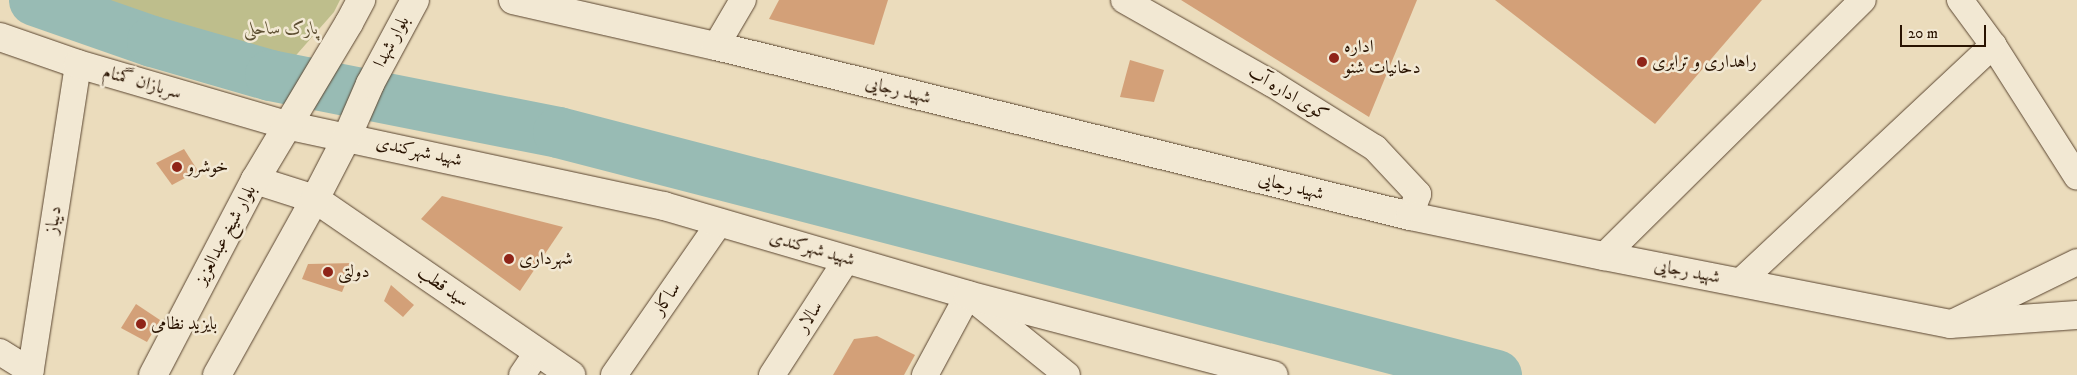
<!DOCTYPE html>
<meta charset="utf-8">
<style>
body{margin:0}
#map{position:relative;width:2077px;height:375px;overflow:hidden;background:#ebdcbc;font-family:"IM FELL DW Pica",Amiri,serif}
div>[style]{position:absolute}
.green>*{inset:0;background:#bebe8c}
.river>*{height:51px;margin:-25.5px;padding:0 25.5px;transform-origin:25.5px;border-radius:25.5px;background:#98bbb4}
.building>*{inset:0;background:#d3a078}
.roads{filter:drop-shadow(0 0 1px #5a4530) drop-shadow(0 0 1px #5a4530)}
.minor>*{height:26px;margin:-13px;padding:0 13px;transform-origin:13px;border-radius:13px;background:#f2e8d3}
.tertiary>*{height:28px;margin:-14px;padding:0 14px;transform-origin:14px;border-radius:14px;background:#f2e8d3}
.secondary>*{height:28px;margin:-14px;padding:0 14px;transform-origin:14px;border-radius:14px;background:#f2e8d3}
.dots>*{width:14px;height:14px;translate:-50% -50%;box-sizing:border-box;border:2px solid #f2e8d3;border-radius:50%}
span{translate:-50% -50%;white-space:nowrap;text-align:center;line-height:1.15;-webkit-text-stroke:5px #f2e8d3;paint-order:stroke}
.park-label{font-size:18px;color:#5d4f32;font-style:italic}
.street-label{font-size:18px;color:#291301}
.poi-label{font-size:18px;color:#291301}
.left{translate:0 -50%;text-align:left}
.scale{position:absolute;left:1900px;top:25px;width:86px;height:22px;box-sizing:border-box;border:2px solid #291301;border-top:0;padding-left:6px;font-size:15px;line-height:18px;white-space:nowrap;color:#291301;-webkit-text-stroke:4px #f2e8d3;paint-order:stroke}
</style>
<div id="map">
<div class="green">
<i style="clip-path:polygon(94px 0,340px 0,334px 12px,291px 61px)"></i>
</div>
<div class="river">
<i style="left:34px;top:0;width:125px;rotate:19.2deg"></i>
<i style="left:152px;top:41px;width:123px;rotate:16.1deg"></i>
<i style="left:270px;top:75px;width:294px;rotate:11.2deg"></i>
<i style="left:558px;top:132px;width:969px;rotate:14.52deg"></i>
</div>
<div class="building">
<i style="clip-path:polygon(779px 0,888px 0,874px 45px,769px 19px)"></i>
<i style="clip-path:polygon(1181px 0,1417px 0,1369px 117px)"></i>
<i style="clip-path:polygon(1495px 0,1762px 0,1655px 124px)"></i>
<i style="clip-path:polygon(1130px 60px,1164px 70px,1154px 102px,1120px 97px)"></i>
<i style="clip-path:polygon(184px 149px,198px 171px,172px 185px,156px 163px)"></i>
<i style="clip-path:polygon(442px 196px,563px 227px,520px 291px,421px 219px)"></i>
<i style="clip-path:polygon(354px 263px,342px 292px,302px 279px,308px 264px)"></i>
<i style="clip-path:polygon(391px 285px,414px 305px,403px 317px,384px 301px)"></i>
<i style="clip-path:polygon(136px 304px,160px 320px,147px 342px,121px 328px)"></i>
<i style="clip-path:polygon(877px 336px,915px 355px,904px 375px,833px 375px,854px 339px)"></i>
</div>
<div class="roads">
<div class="minor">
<i style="left:1124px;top:0;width:169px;rotate:29.5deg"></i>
<i style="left:1271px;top:83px;width:123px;rotate:32deg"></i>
<i style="left:1375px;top:148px;width:63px;rotate:46.9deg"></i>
<i style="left:1418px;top:194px;width:23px;rotate:110deg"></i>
<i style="left:1960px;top:0;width:56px;rotate:53.7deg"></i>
<i style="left:1993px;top:45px;width:156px;rotate:57.5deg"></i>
<i style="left:716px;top:46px;width:53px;rotate:-59.6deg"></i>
<i style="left:1604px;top:256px;width:364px;rotate:-44.7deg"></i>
<i style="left:1740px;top:282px;width:347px;rotate:-43.1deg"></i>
<i style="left:1952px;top:323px;width:139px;rotate:-26deg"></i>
<i style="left:0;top:352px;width:36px;rotate:32deg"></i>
<i style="left:30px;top:375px;width:315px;rotate:-81.2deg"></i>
<i style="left:522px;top:375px;width:27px;rotate:-56deg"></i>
<i style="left:614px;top:375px;width:186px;rotate:-55.3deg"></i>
<i style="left:772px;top:375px;width:138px;rotate:-57.1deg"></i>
<i style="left:925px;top:375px;width:91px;rotate:-61.7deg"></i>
<i style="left:968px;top:295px;width:127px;rotate:38.9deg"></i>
</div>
<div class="tertiary">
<i style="left:513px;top:0;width:208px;rotate:12.8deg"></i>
<i style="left:716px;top:46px;width:715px;rotate:13.76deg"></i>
<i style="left:1410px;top:216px;width:198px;rotate:11.7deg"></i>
<i style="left:1604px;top:256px;width:353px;rotate:11.1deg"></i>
<i style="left:1950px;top:324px;width:127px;rotate:-4.1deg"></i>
<i style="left:0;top:37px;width:83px;rotate:19.1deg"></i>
<i style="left:78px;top:64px;width:217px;rotate:16.3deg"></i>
<i style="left:286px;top:125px;width:387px;rotate:12.1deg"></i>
<i style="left:664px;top:206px;width:317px;rotate:16.3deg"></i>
<i style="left:968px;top:295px;width:316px;rotate:14.7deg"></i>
<i style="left:255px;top:180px;width:63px;rotate:17.6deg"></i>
<i style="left:315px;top:199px;width:311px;rotate:34.5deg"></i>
</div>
<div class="secondary">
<i style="left:153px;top:375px;width:220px;rotate:-62.4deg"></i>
<i style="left:255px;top:180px;width:183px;rotate:-59.1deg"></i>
<i style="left:349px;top:23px;width:26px;rotate:-62deg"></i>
<i style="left:217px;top:375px;width:201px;rotate:-60.9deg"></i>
<i style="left:315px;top:199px;width:70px;rotate:-62.7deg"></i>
<i style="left:347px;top:137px;width:58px;rotate:-66.5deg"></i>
<i style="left:370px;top:84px;width:95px;rotate:-61.8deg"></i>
</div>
</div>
<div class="dots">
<i style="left:1334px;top:58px;background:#8f2418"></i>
<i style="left:1642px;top:62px;background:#8f2418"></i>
<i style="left:177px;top:167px;background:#8f2418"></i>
<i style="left:509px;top:259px;background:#8f2418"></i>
<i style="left:328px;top:272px;background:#8f2418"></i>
<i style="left:141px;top:324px;background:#8f2418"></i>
</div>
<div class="park-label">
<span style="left:281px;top:29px">پارک ساحلی</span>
</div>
<div class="street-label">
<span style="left:392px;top:42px;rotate:-62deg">بلوار شهدا</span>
<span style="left:142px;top:83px;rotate:16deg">سربازان گمنام</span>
<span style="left:898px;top:91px;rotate:14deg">شهید رجایی</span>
<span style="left:1288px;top:94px;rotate:31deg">کوی اداره آب</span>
<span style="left:419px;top:152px;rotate:12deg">شهید شهرکندی</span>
<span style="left:1291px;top:187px;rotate:14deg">شهید رجایی</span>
<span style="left:54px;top:220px;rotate:-81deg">دیباز</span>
<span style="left:226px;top:235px;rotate:-62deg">بلوار شیخ عبدالعزیز</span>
<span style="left:812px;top:249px;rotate:16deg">شهید شهرکندی</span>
<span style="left:1687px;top:272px;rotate:11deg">شهید رجایی</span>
<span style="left:443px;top:287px;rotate:35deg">سید قطب</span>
<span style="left:667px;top:299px;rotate:-55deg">ساکار</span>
<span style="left:810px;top:317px;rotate:-57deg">سالار</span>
</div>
<div class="poi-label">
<span class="left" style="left:1344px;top:58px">اداره<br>دخانیات شنو</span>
<span class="left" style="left:1652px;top:62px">راهداری و ترابری</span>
<span class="left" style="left:187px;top:167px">خوشرو</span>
<span class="left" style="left:519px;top:259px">شهرداری</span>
<span class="left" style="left:338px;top:272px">دولتی</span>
<span class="left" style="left:151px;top:324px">بایزید نظامی</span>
</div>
<div class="scale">20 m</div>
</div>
